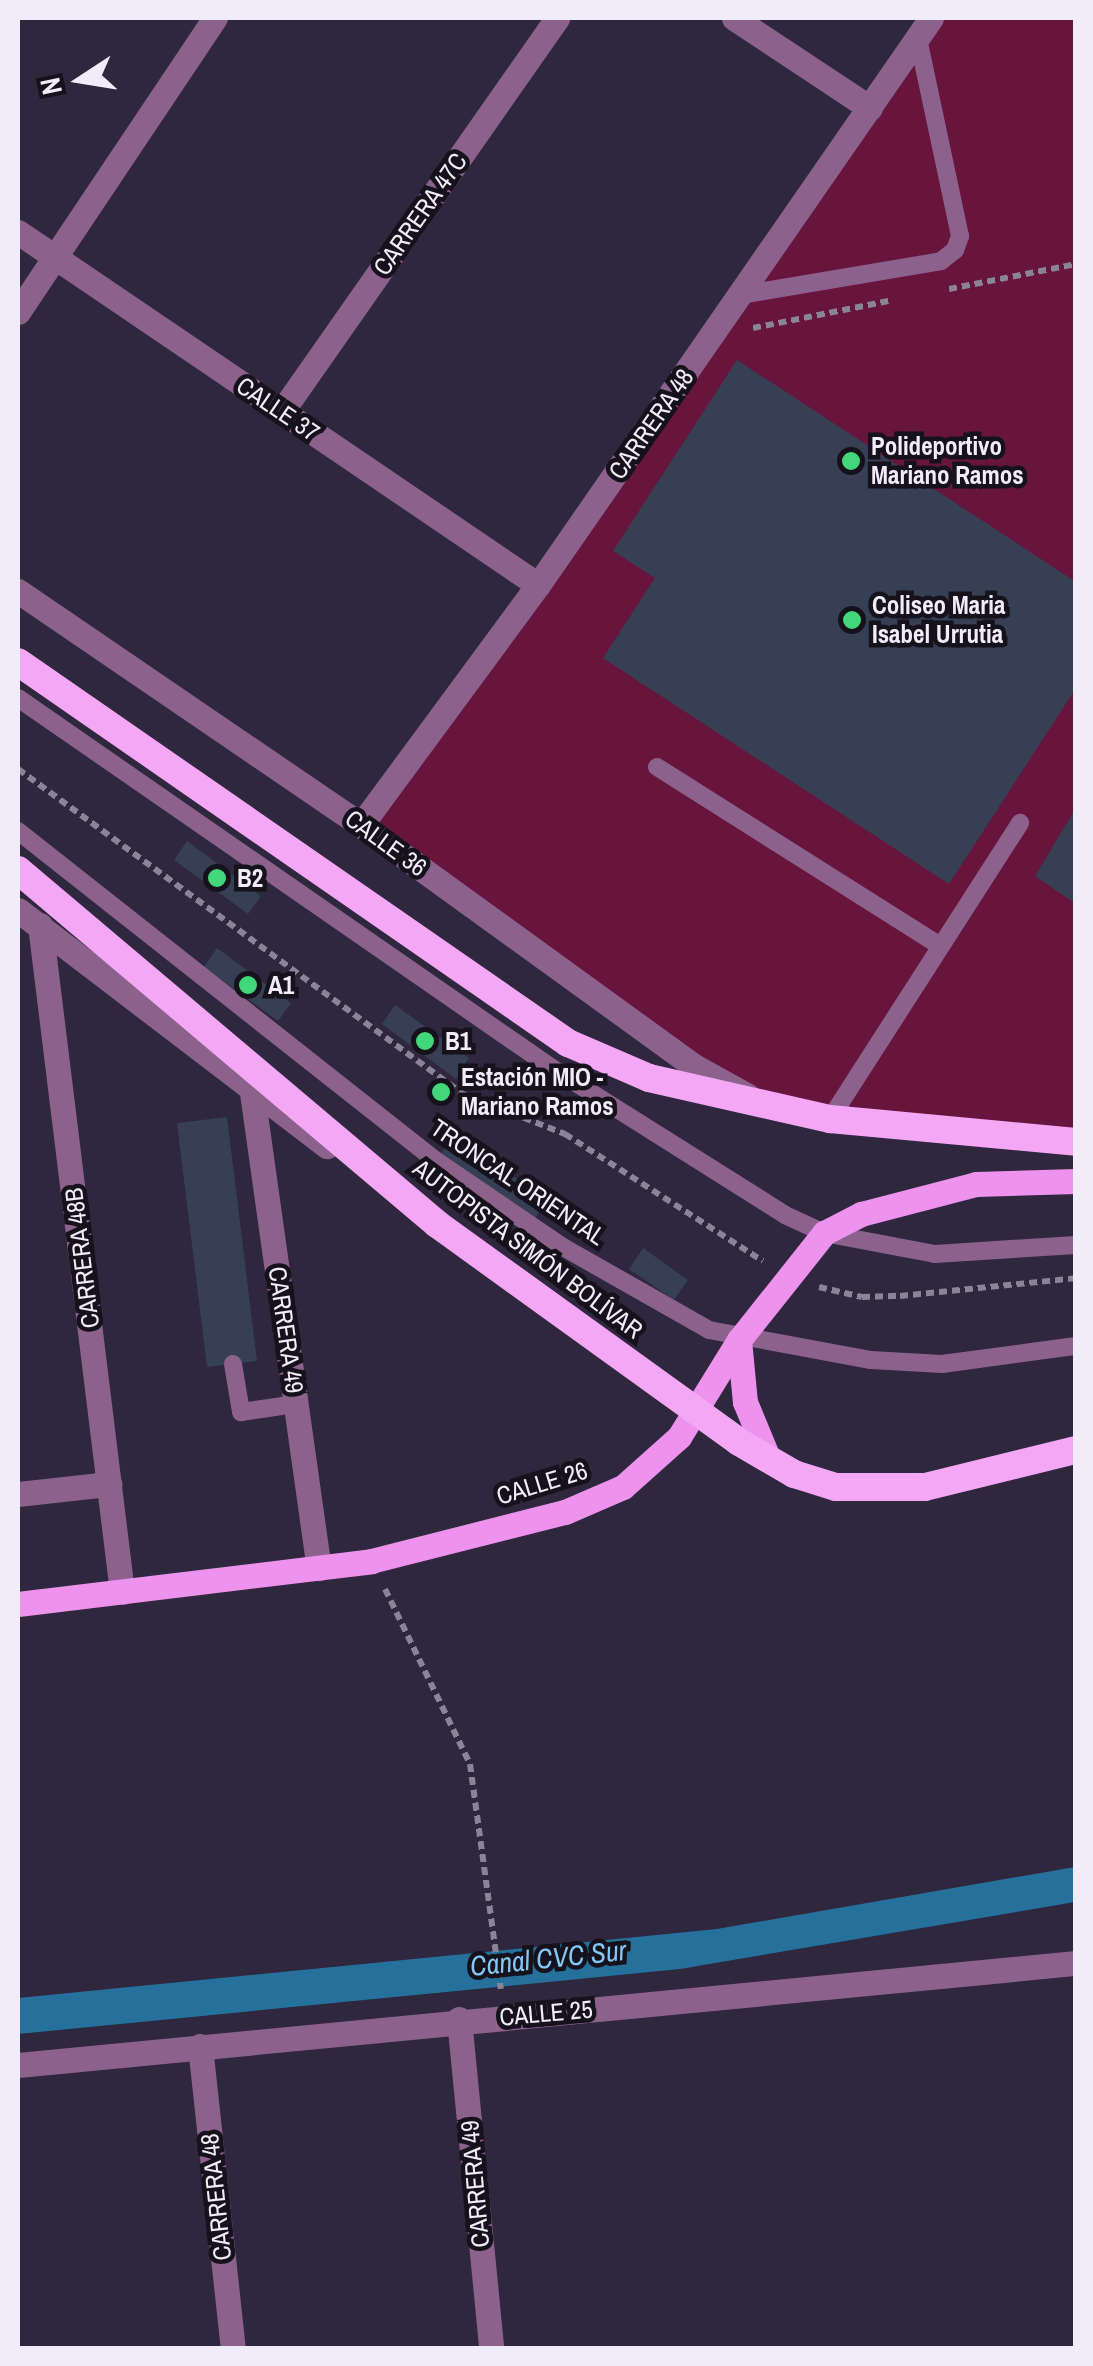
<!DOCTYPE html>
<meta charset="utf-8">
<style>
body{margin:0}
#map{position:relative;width:1093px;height:2366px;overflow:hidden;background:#2e273d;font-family:"Archivo Narrow",sans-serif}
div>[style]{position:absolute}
.green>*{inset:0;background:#67153d}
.water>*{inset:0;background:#26709c}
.building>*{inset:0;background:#373f54}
.path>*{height:6px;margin-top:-3px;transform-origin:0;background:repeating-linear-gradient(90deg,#8a8497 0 8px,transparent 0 13px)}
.service>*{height:18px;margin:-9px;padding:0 9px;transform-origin:9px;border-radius:9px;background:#8c618c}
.minor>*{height:25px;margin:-12.5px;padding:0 12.5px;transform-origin:12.5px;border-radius:12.5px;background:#8c618c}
.tertiary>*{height:25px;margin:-12.5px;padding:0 12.5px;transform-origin:12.5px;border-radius:12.5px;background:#8c618c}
.primary>*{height:25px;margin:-12.5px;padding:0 12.5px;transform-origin:12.5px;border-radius:12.5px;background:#ed93ed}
.trunk>*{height:28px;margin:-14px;padding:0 14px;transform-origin:14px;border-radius:14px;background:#f4a7f4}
.dots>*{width:28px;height:28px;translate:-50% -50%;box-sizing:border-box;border:5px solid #15121c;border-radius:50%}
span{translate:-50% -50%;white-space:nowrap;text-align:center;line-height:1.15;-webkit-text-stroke:9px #15121c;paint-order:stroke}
.street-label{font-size:25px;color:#f0ecfa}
.poi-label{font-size:25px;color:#f0ecfa;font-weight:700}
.left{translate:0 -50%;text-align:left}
.water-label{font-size:28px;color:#84c6f4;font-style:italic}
.frame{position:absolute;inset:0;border:20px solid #f0ecfa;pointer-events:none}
.north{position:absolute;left:30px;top:30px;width:100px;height:100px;-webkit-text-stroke:8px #15121c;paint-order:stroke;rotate:258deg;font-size:28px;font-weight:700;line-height:40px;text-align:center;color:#f0ecfa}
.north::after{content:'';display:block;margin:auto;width:35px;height:45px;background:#f0ecfa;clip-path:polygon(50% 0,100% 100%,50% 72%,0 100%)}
</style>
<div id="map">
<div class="green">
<i style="clip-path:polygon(931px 18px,1075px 18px,1075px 1142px,753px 1098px,361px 825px)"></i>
</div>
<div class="water">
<i style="clip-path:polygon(1075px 1867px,1075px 1902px,680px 1969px,18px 2034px,18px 1998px,717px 1929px)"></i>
</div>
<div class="building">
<i style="clip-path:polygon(737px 360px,1076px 582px,1076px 688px,949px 884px,603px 658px,655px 578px,613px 551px)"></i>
<i style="clip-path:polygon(1076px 808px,1076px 904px,1035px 876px)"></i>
<i style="clip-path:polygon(187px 841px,261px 896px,248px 914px,174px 860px)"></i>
<i style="clip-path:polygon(217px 948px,291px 1003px,278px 1021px,204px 967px)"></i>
<i style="clip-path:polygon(395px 1005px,469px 1058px,456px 1079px,382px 1024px)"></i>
<i style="clip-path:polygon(227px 1117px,257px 1361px,207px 1367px,177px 1123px)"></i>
<i style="clip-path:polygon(454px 1135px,547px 1200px,532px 1223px,438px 1158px)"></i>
<i style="clip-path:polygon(643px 1248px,688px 1280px,674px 1300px,629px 1269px)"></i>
</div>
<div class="path">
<i style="left:949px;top:289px;width:129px;rotate:-11.1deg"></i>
<i style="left:753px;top:328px;width:138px;rotate:-11.3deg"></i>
<i style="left:18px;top:769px;width:551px;rotate:36.14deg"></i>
<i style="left:463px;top:1094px;width:110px;rotate:21.4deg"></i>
<i style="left:565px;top:1134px;width:235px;rotate:32.7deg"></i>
<i style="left:819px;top:1287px;width:44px;rotate:13.1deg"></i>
<i style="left:862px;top:1297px;width:38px;rotate:-2deg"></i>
<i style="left:900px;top:1296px;width:177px;rotate:-5.8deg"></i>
<i style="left:385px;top:1589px;width:195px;rotate:64.1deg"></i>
<i style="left:470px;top:1764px;width:227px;rotate:82.2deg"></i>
</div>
<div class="service">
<i style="left:741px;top:295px;width:203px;rotate:-9.6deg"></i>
<i style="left:941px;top:261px;width:18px;rotate:-38deg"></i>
<i style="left:955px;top:250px;width:15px;rotate:-70deg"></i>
<i style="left:960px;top:236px;width:202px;rotate:-102deg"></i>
<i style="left:18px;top:698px;width:650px;rotate:34.72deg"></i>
<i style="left:552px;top:1068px;width:275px;rotate:32.2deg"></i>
<i style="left:785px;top:1215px;width:43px;rotate:24.8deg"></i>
<i style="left:824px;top:1233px;width:113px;rotate:10.7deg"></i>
<i style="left:935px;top:1254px;width:141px;rotate:-3.7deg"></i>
<i style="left:657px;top:767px;width:333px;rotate:32.3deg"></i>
<i style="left:18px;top:831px;width:531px;rotate:38.27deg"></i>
<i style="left:435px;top:1160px;width:155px;rotate:34.2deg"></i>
<i style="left:563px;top:1247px;width:168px;rotate:29.6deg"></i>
<i style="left:709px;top:1330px;width:165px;rotate:10.5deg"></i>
<i style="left:871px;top:1360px;width:71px;rotate:3.2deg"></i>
<i style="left:942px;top:1364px;width:135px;rotate:-7.7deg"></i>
<i style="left:830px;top:1119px;width:352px;rotate:-57.3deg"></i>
<i style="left:233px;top:1364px;width:49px;rotate:80.5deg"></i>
<i style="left:241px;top:1412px;width:56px;rotate:-8.3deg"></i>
</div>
<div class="minor">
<i style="left:734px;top:18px;width:163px;rotate:33.5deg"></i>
<i style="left:18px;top:232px;width:628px;rotate:34.17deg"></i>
<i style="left:18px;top:312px;width:354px;rotate:-56.2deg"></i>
<i style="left:282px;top:411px;width:480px;rotate:-55deg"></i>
<i style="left:361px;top:825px;width:298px;rotate:-53.6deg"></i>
<i style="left:538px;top:585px;width:690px;rotate:-55.27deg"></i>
<i style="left:40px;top:925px;width:672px;rotate:82.99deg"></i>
<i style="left:252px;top:1093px;width:480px;rotate:82deg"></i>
<i style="left:18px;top:1494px;width:92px;rotate:-6.3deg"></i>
<i style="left:459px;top:2019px;width:331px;rotate:84.4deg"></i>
<i style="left:200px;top:2046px;width:304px;rotate:83.8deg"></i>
<i style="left:18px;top:2065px;width:1063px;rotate:-5.51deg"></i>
</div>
<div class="tertiary">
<i style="left:18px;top:591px;width:415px;rotate:34.3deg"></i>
<i style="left:361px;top:825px;width:409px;rotate:35.9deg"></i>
<i style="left:692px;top:1065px;width:64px;rotate:29deg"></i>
<i style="left:18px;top:910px;width:389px;rotate:37.4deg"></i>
</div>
<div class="primary">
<i style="left:739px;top:1340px;width:62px;rotate:84.5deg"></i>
<i style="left:745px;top:1402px;width:63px;rotate:67.5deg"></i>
<i style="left:18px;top:1604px;width:356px;rotate:-6.9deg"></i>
<i style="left:371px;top:1561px;width:200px;rotate:-14.2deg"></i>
<i style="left:565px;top:1512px;width:63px;rotate:-23.3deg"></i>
<i style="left:623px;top:1487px;width:75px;rotate:-41.8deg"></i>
<i style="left:679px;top:1437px;width:114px;rotate:-58.3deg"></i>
<i style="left:739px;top:1340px;width:137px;rotate:-51.5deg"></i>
<i style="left:824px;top:1233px;width:42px;rotate:-27.2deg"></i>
<i style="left:861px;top:1214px;width:119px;rotate:-14.6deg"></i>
<i style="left:976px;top:1184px;width:100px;rotate:-1.7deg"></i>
</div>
<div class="trunk">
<i style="left:18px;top:662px;width:669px;rotate:34.71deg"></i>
<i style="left:568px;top:1043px;width:88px;rotate:23.4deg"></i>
<i style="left:649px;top:1078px;width:186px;rotate:12.8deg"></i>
<i style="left:830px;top:1119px;width:247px;rotate:5.3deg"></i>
<i style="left:18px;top:870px;width:549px;rotate:40.19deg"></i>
<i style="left:437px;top:1224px;width:372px;rotate:35.8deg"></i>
<i style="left:739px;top:1442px;width:64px;rotate:30.2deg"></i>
<i style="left:794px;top:1474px;width:44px;rotate:17.2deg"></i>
<i style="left:836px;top:1487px;width:89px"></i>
<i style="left:925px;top:1487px;width:155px;rotate:-13.8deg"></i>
</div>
<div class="dots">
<i style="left:851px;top:461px;background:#42d77b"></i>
<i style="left:852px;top:620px;background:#42d77b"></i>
<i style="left:217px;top:878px;background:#42d77b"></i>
<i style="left:248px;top:985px;background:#42d77b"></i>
<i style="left:425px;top:1041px;background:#42d77b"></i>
<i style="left:441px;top:1092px;background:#42d77b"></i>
</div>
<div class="street-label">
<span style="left:420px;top:214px;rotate:-55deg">CARRERA 47C</span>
<span style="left:278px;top:409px;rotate:34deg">CALLE 37</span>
<span style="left:651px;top:424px;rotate:-55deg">CARRERA 48</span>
<span style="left:386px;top:843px;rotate:36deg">CALLE 36</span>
<span style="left:518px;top:1182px;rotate:34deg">TRONCAL ORIENTAL</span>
<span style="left:528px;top:1249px;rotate:37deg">AUTOPISTA SIMÓN BOLÍVAR</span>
<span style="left:82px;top:1258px;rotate:-97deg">CARRERA 48B</span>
<span style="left:286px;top:1330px;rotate:82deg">CARRERA 49</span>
<span style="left:542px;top:1483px;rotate:-17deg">CALLE 26</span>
<span style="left:546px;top:2013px;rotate:-5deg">CALLE 25</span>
<span style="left:475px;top:2184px;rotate:-95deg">CARRERA 49</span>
<span style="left:216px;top:2197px;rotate:-96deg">CARRERA 48</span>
</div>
<div class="poi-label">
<span class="left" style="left:871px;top:461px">Polideportivo<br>Mariano Ramos</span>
<span class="left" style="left:872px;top:620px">Coliseo Maria<br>Isabel Urrutia</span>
<span class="left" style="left:237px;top:878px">B2</span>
<span class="left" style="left:268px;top:985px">A1</span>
<span class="left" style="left:445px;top:1041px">B1</span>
<span class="left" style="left:461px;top:1092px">Estación MIO -<br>Mariano Ramos</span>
</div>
<div class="water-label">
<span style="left:548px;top:1958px;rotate:-6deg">Canal CVC Sur</span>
</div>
<div class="frame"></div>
<div class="north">N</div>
</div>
